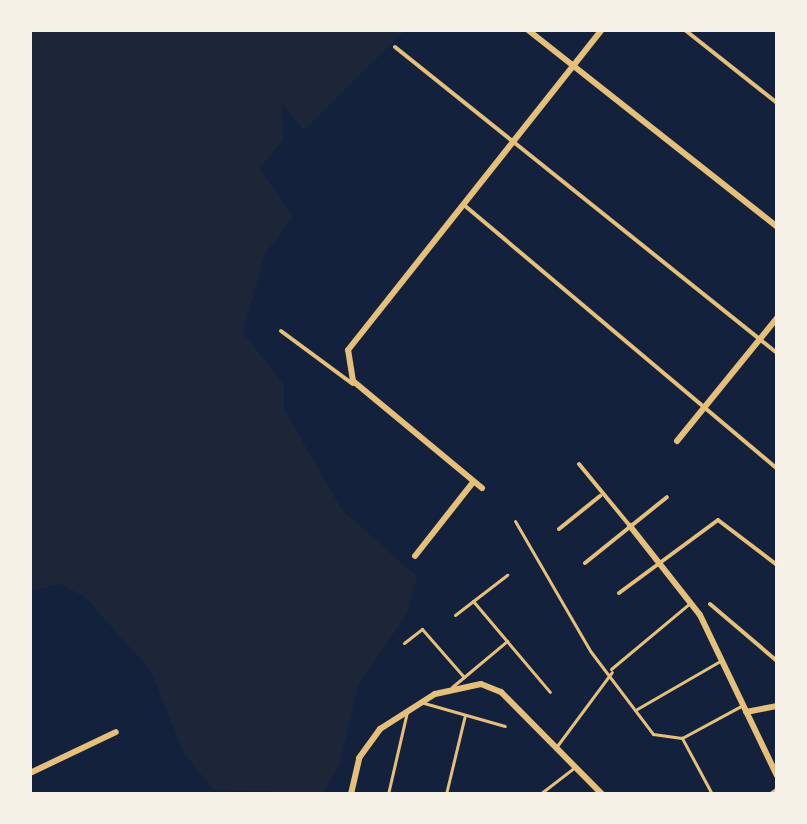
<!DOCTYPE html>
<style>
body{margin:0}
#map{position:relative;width:807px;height:824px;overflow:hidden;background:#14213d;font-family:Poppins,sans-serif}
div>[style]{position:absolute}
.green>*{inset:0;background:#1d2539}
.service>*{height:3px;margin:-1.5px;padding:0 1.5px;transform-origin:1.5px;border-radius:1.5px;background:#e5c07b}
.pedestrian>*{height:4px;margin:-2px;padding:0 2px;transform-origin:2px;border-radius:2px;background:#e5c07b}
.minor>*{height:6px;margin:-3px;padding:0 3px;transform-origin:3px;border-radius:3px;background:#e5c07b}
span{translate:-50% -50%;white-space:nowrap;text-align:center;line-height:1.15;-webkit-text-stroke:7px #f6f1e7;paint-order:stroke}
.frame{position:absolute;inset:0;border:32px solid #f6f1e7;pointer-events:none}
</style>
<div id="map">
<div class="green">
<i style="clip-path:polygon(30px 30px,405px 30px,304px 130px,282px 104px,284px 140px,259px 168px,293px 217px,265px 254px,243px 333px,284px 385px,284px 409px,342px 510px,417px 577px,407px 614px,359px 683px,339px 765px,323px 794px,213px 789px,184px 753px,151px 671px,85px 597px,60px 584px,30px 591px)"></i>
</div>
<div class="service">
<i style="left:515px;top:521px;width:151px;rotate:59.9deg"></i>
<i style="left:591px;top:652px;width:103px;rotate:52.9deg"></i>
<i style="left:653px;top:734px;width:29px;rotate:8deg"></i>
<i style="left:473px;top:601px;width:119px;rotate:49.8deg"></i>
<i style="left:455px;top:615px;width:66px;rotate:-37.6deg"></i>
<i style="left:404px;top:643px;width:23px;rotate:-38deg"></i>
<i style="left:422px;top:629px;width:64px;rotate:48.8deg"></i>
<i style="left:611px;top:669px;width:104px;rotate:-39.9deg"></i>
<i style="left:452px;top:687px;width:72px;rotate:-39.9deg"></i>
<i style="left:424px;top:703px;width:84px;rotate:15.9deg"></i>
<i style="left:637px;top:709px;width:98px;rotate:-30deg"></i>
<i style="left:557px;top:746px;width:92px;rotate:-53.4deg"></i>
<i style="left:388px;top:794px;width:84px;rotate:-77deg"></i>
<i style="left:446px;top:794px;width:81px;rotate:-76.5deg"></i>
<i style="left:540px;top:794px;width:44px;rotate:-37.6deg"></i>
<i style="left:712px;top:794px;width:64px;rotate:-118.2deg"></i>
<i style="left:682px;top:738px;width:69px;rotate:-28.4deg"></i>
<i style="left:769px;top:794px;width:10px;rotate:-37deg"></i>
</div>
<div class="pedestrian">
<i style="left:685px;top:30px;width:117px;rotate:38.4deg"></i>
<i style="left:395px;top:47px;width:489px;rotate:38.7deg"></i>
<i style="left:464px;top:205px;width:409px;rotate:40.1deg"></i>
<i style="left:281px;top:331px;width:89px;rotate:36.4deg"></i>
<i style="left:579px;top:464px;width:80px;rotate:50.6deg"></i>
<i style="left:559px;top:529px;width:53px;rotate:-38.8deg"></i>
<i style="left:585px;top:563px;width:105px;rotate:-38.8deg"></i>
<i style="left:619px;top:593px;width:123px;rotate:-36.4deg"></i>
<i style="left:718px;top:520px;width:74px;rotate:37.3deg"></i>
<i style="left:710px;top:604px;width:88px;rotate:40.4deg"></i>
</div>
<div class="minor">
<i style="left:528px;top:30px;width:318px;rotate:38.3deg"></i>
<i style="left:677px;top:441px;width:159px;rotate:-50.9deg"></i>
<i style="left:482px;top:488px;width:168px;rotate:-140.3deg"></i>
<i style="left:353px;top:381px;width:31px;rotate:-99deg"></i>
<i style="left:348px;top:350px;width:409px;rotate:-51.6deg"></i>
<i style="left:630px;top:526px;width:113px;rotate:51.8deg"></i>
<i style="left:700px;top:615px;width:178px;rotate:64.4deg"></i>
<i style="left:415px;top:556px;width:95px;rotate:-51.8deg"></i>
<i style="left:746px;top:712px;width:32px;rotate:-11deg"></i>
<i style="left:30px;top:773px;width:95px;rotate:-25.5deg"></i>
<i style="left:351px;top:794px;width:37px;rotate:-77deg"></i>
<i style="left:359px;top:758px;width:36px;rotate:-54deg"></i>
<i style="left:380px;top:729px;width:65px;rotate:-32.5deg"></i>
<i style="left:435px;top:694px;width:47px;rotate:-12.3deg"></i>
<i style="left:481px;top:684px;width:22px;rotate:22deg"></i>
<i style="left:501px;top:692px;width:144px;rotate:45.3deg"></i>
</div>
<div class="frame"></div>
</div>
